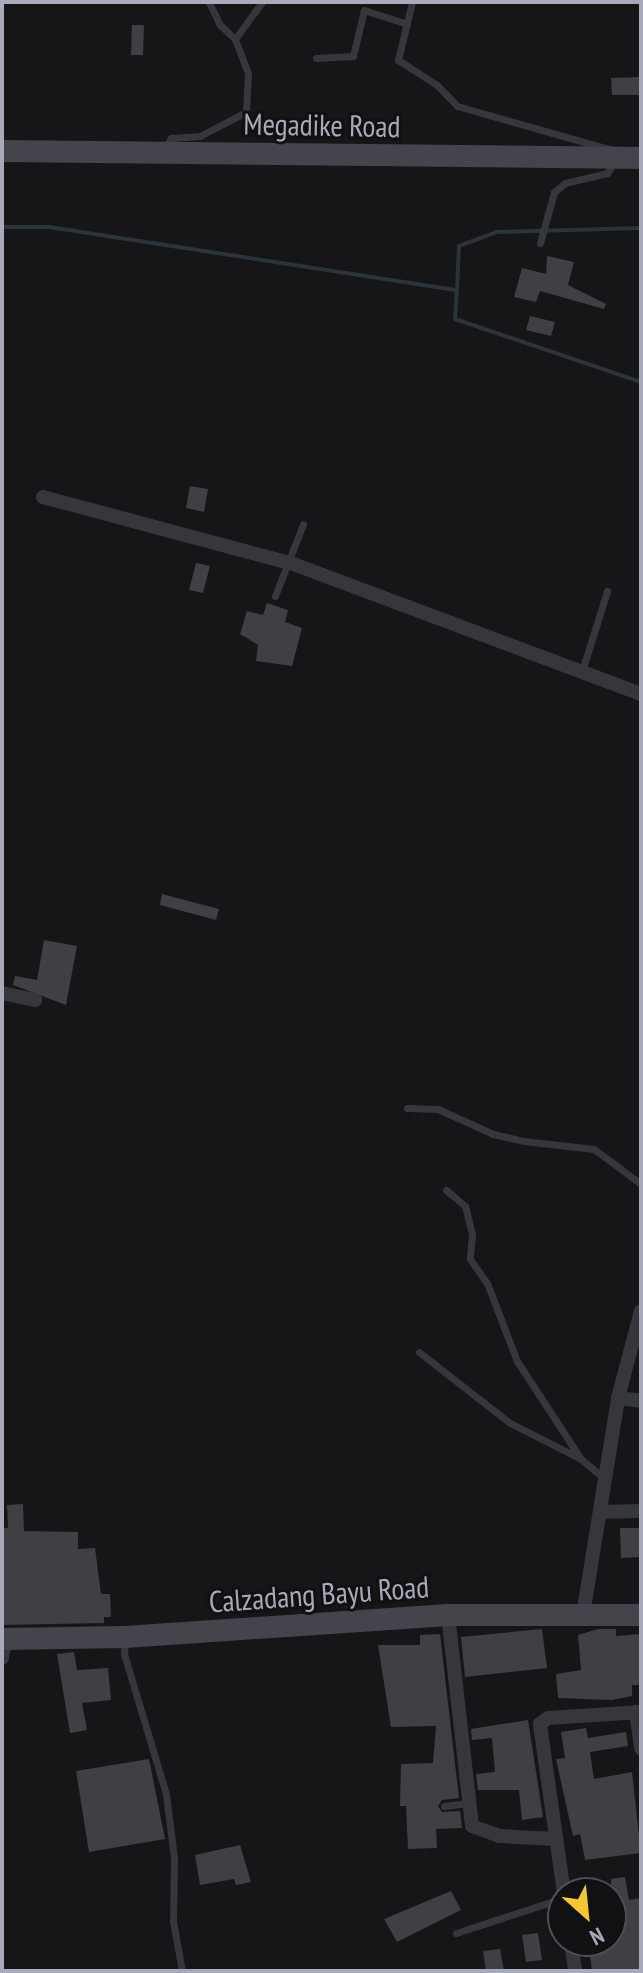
<!DOCTYPE html>
<style>
body{margin:0}
#map{position:relative;width:643px;height:1973px;overflow:hidden;background:#161517;font-family:"PT Sans Narrow",sans-serif}
div>[style]{position:absolute}
.stream>*{height:4px;margin:-2px;padding:0 2px;transform-origin:2px;border-radius:2px;background:#2b333b}
.building>*{inset:0;background:#403f44}
.lane>*{height:7px;margin:-3.5px;padding:0 3.5px;transform-origin:3.5px;border-radius:3.5px;background:#36373c}
.street>*{height:14px;margin:-7px;padding:0 7px;transform-origin:7px;border-radius:7px;background:#36373c}
.secondary>*{height:22px;margin:-11px;padding:0 11px;transform-origin:11px;border-radius:11px;background:#44454c}
span{translate:-50% -50%;white-space:nowrap;text-align:center;line-height:1.15;-webkit-text-stroke:6px #111012;paint-order:stroke}
.street-label{font-size:30px;color:#a7aab8}
.frame{position:absolute;inset:0;border:4px solid #a7aab8;pointer-events:none}
.north{position:absolute;left:547px;top:1877px;width:80px;height:80px;box-sizing:border-box;background:#111012;border:2px solid #4d4e54;border-radius:50%;rotate:153deg;font-size:22px;font-weight:700;line-height:32px;text-align:center;color:#a7aab8}
.north::after{content:'';display:block;margin:auto;width:28px;height:36px;background:#f3c731;clip-path:polygon(50% 0,100% 100%,50% 72%,0 100%)}
</style>
<div id="map">
<div class="stream">
<i style="left:2px;top:227px;width:47px"></i>
<i style="left:49px;top:227px;width:413px;rotate:8.8deg"></i>
<i style="left:457px;top:290px;width:44px;rotate:-87.4deg"></i>
<i style="left:459px;top:246px;width:40px;rotate:-20.2deg"></i>
<i style="left:497px;top:232px;width:144px;rotate:-1.6deg"></i>
<i style="left:457px;top:290px;width:29px;rotate:94deg"></i>
<i style="left:455px;top:319px;width:196px;rotate:18.7deg"></i>
</div>
<div class="building">
<i style="clip-path:polygon(132px 25px,144px 25px,143px 55px,131px 55px)"></i>
<i style="clip-path:polygon(641px 77px,641px 95px,612px 95px,611px 78px)"></i>
<i style="clip-path:polygon(547px 256px,574px 262px,568px 285px,606px 304px,604px 309px,540px 291px,536px 302px,514px 297px,522px 268px,546px 274px)"></i>
<i style="clip-path:polygon(530px 316px,555px 322px,551px 336px,526px 330px)"></i>
<i style="clip-path:polygon(190px 486px,208px 489px,204px 512px,186px 508px)"></i>
<i style="clip-path:polygon(196px 563px,210px 566px,203px 593px,189px 590px)"></i>
<i style="clip-path:polygon(267px 603px,288px 610px,285px 622px,302px 628px,292px 666px,256px 661px,258px 645px,240px 634px,247px 611px,263px 615px)"></i>
<i style="clip-path:polygon(162px 894px,219px 909px,216px 920px,160px 905px)"></i>
<i style="clip-path:polygon(44px 940px,77px 946px,66px 1005px,13px 985px,15px 976px,37px 980px)"></i>
<i style="clip-path:polygon(23px 1504px,24px 1531px,78px 1532px,78px 1549px,95px 1548px,101px 1594px,110px 1594px,111px 1617px,104px 1617px,104px 1623px,2px 1625px,2px 1528px,8px 1528px,7px 1505px)"></i>
<i style="clip-path:polygon(620px 1528px,641px 1528px,641px 1557px,621px 1558px)"></i>
<i style="clip-path:polygon(542px 1629px,547px 1668px,465px 1677px,461px 1637px)"></i>
<i style="clip-path:polygon(598px 1629px,616px 1629px,616px 1636px,640px 1634px,640px 1685px,632px 1685px,632px 1696px,612px 1700px,558px 1698px,556px 1674px,581px 1670px,578px 1635px)"></i>
<i style="clip-path:polygon(440px 1634px,459px 1798px,442px 1800px,438px 1806px,442px 1812px,460px 1811px,462px 1828px,436px 1829px,437px 1848px,408px 1849px,406px 1806px,400px 1806px,401px 1764px,433px 1763px,436px 1726px,391px 1727px,378px 1645px,420px 1645px,420px 1635px)"></i>
<i style="clip-path:polygon(74px 1652px,77px 1670px,108px 1668px,111px 1700px,82px 1703px,87px 1730px,70px 1733px,57px 1654px)"></i>
<i style="clip-path:polygon(528px 1720px,543px 1817px,522px 1820px,519px 1790px,478px 1790px,476px 1774px,495px 1772px,492px 1738px,472px 1740px,471px 1729px)"></i>
<i style="clip-path:polygon(586px 1728px,588px 1738px,626px 1732px,628px 1746px,590px 1752px,594px 1779px,632px 1772px,641px 1853px,585px 1860px,580px 1834px,573px 1836px,556px 1759px,565px 1758px,561px 1732px)"></i>
<i style="clip-path:polygon(149px 1759px,165px 1839px,89px 1852px,76px 1771px)"></i>
<i style="clip-path:polygon(240px 1845px,251px 1882px,236px 1885px,234px 1879px,200px 1885px,195px 1855px)"></i>
<i style="clip-path:polygon(625px 1877px,629px 1900px,641px 1898px,641px 1971px,592px 1971px,588px 1941px,611px 1941px,611px 1879px)"></i>
<i style="clip-path:polygon(451px 1891px,461px 1910px,397px 1942px,384px 1919px)"></i>
<i style="clip-path:polygon(538px 1933px,542px 1960px,526px 1962px,522px 1935px)"></i>
<i style="clip-path:polygon(500px 1949px,504px 1971px,486px 1971px,483px 1951px)"></i>
</div>
<div class="lane">
<i style="left:412px;top:2px;width:60px;rotate:103.6deg"></i>
<i style="left:398px;top:60px;width:46px;rotate:32.7deg"></i>
<i style="left:437px;top:85px;width:29px;rotate:46deg"></i>
<i style="left:457px;top:106px;width:161px;rotate:15.8deg"></i>
<i style="left:235px;top:39px;width:46px;rotate:-53.9deg"></i>
<i style="left:316px;top:58px;width:37px;rotate:-3deg"></i>
<i style="left:353px;top:56px;width:47px;rotate:-76.6deg"></i>
<i style="left:364px;top:10px;width:45px;rotate:18deg"></i>
<i style="left:165px;top:148px;width:12px;rotate:-59deg"></i>
<i style="left:171px;top:138px;width:29px;rotate:-4deg"></i>
<i style="left:200px;top:136px;width:52px;rotate:-27.6deg"></i>
<i style="left:246px;top:112px;width:39px;rotate:-87deg"></i>
<i style="left:248px;top:73px;width:36px;rotate:-111deg"></i>
<i style="left:235px;top:39px;width:21px;rotate:-137deg"></i>
<i style="left:220px;top:25px;width:25px;rotate:-116deg"></i>
<i style="left:540px;top:243px;width:53px;rotate:-74.6deg"></i>
<i style="left:554px;top:192px;width:14px;rotate:-39deg"></i>
<i style="left:565px;top:183px;width:43px;rotate:-13.4deg"></i>
<i style="left:607px;top:173px;width:14px;rotate:-56deg"></i>
<i style="left:275px;top:596px;width:77px;rotate:-68.7deg"></i>
<i style="left:582px;top:671px;width:84px;rotate:-72.6deg"></i>
<i style="left:407px;top:1108px;width:31px;rotate:2deg"></i>
<i style="left:438px;top:1109px;width:60px;rotate:24.4deg"></i>
<i style="left:493px;top:1134px;width:32px;rotate:13deg"></i>
<i style="left:524px;top:1141px;width:70px;rotate:6.5deg"></i>
<i style="left:594px;top:1149px;width:59px;rotate:36.7deg"></i>
<i style="left:446px;top:1190px;width:25px;rotate:40deg"></i>
<i style="left:465px;top:1206px;width:29px;rotate:76deg"></i>
<i style="left:472px;top:1234px;width:25px;rotate:95deg"></i>
<i style="left:470px;top:1259px;width:29px;rotate:55deg"></i>
<i style="left:487px;top:1283px;width:84px;rotate:69deg"></i>
<i style="left:517px;top:1361px;width:117px;rotate:56.9deg"></i>
<i style="left:419px;top:1352px;width:115px;rotate:38deg"></i>
<i style="left:510px;top:1423px;width:80px;rotate:26.9deg"></i>
<i style="left:581px;top:1459px;width:30px;rotate:40deg"></i>
<i style="left:125px;top:1639px;width:15px;rotate:94deg"></i>
<i style="left:124px;top:1654px;width:146px;rotate:73.3deg"></i>
<i style="left:166px;top:1794px;width:64px;rotate:82.9deg"></i>
<i style="left:174px;top:1858px;width:63px;rotate:90.9deg"></i>
<i style="left:173px;top:1921px;width:51px;rotate:79.8deg"></i>
<i style="left:444px;top:1806px;width:25px;rotate:-7deg"></i>
<i style="left:456px;top:1933px;width:113px;rotate:-18.1deg"></i>
</div>
<div class="street">
<i style="left:43px;top:497px;width:262px;rotate:15deg"></i>
<i style="left:296px;top:565px;width:368px;rotate:20.5deg"></i>
<i style="left:2px;top:993px;width:34px;rotate:12deg"></i>
<i style="left:618px;top:1398px;width:23px;rotate:7deg"></i>
<i style="left:600px;top:1512px;width:41px;rotate:-1.4deg"></i>
<i style="left:448px;top:1615px;width:212px;rotate:83.5deg"></i>
<i style="left:472px;top:1826px;width:29px;rotate:20deg"></i>
<i style="left:499px;top:1836px;width:56px;rotate:3.1deg"></i>
<i style="left:583px;top:1615px;width:220px;rotate:-80.8deg"></i>
<i style="left:618px;top:1398px;width:90px;rotate:-75.2deg"></i>
<i style="left:2px;top:1658px;width:19px;rotate:-81deg"></i>
<i style="left:636px;top:1712px;width:37px;rotate:82deg"></i>
<i style="left:564px;top:1893px;width:171px;rotate:-98.1deg"></i>
<i style="left:540px;top:1724px;width:10px;rotate:-37deg"></i>
<i style="left:548px;top:1718px;width:93px;rotate:-3.7deg"></i>
<i style="left:571px;top:1941px;width:30px;rotate:82deg"></i>
</div>
<div class="secondary">
<i style="left:2px;top:151px;width:639px;rotate:0.63deg"></i>
<i style="left:2px;top:1639px;width:123px;rotate:-0.9deg"></i>
<i style="left:125px;top:1637px;width:324px;rotate:-3.9deg"></i>
<i style="left:448px;top:1615px;width:193px"></i>
</div>
<div class="street-label">
<span style="left:322px;top:125px;rotate:1deg">Megadike Road</span>
<span style="left:319px;top:1594px;rotate:-4deg">Calzadang Bayu Road</span>
</div>
<div class="frame"></div>
<div class="north">N</div>
</div>
